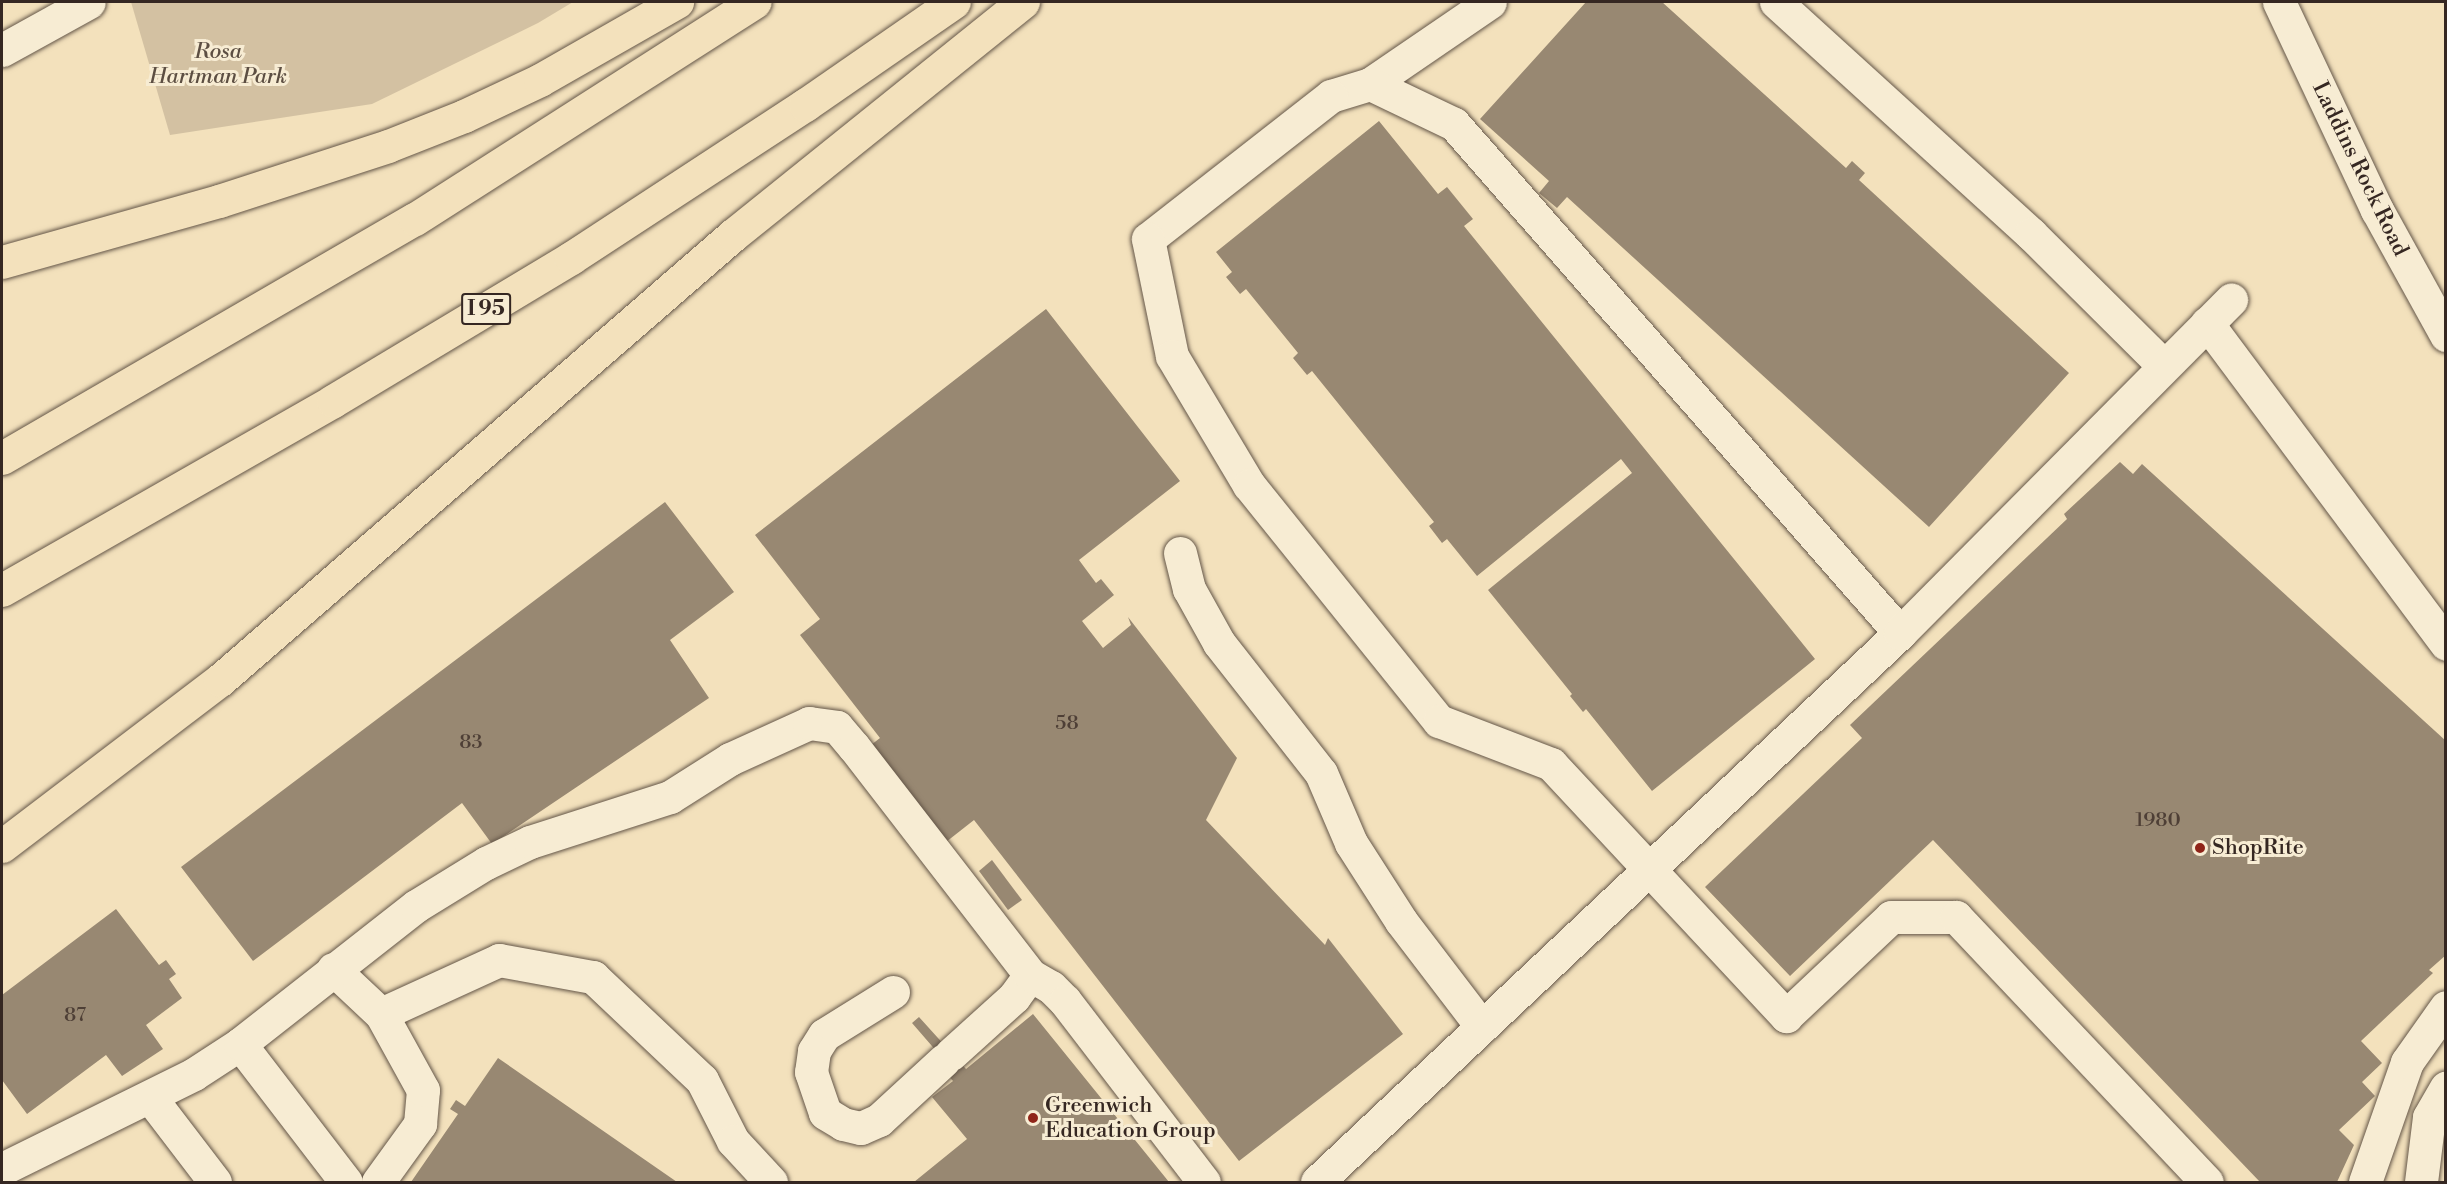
<!DOCTYPE html>
<style>
body{margin:0}
#map{position:relative;width:2447px;height:1184px;overflow:hidden;background:#f3e1bc;font-family:"Libre Bodoni",serif}
div>[style]{position:absolute}
.green>*{inset:0;background:#d3c1a2}
.building>*{inset:0;background:#988872}
.roads{filter:drop-shadow(0 0 2px #645648) drop-shadow(0 0 2px #645648)}
.minor>*{height:33px;margin:-16.5px;padding:0 16.5px;transform-origin:16.5px;border-radius:16.5px;background:#f7ecd3}
.highway>*{height:33px;margin:-16.5px;padding:0 16.5px;transform-origin:16.5px;border-radius:16.5px;background:#f3e1bc}
.dots>*{width:16px;height:16px;translate:-50% -50%;box-sizing:border-box;border:3px solid #f7ecd3;border-radius:50%}
span{translate:-50% -50%;white-space:nowrap;text-align:center;line-height:1.15;-webkit-text-stroke:6px #f7ecd3;paint-order:stroke}
.number-label{font-size:20px;color:#4e3f36}
.number-label span{-webkit-text-stroke-width:0}
.shield-label span{padding:2px 4px;background:#f7ecd3;border:2px solid;border-radius:4px;-webkit-text-stroke-width:0}
.shield-label{font-size:21px;color:#352722;font-weight:700}
.park-label{font-size:22px;color:#5c4e42;font-style:italic}
.street-label{font-size:22px;color:#352722}
.poi-label{font-size:22px;color:#352722}
.left{translate:0 -50%;text-align:left}
.frame{position:absolute;inset:0;border:3px solid #352722;pointer-events:none}
</style>
<div id="map">
<div class="green">
<i style="clip-path:polygon(131px 2px,573px 2px,538px 23px,372px 104px,170px 135px)"></i>
</div>
<div class="building">
<i style="clip-path:polygon(1586px 2px,1662px 2px,1846px 168px,1852px 161px,1865px 173px,1859px 180px,2069px 373px,1929px 527px,1567px 197px,1557px 208px,1539px 193px,1549px 181px,1480px 119px)"></i>
<i style="clip-path:polygon(1379px 121px,1438px 194px,1447px 187px,1473px 219px,1464px 226px,1815px 659px,1652px 791px,1586px 709px,1583px 712px,1570px 696px,1572px 694px,1488px 590px,1632px 473px,1621px 459px,1477px 576px,1447px 539px,1442px 543px,1429px 526px,1434px 522px,1312px 371px,1307px 375px,1293px 358px,1298px 353px,1246px 289px,1240px 294px,1226px 277px,1232px 272px,1216px 252px)"></i>
<i style="clip-path:polygon(1046px 309px,1180px 481px,1079px 560px,1096px 583px,1101px 579px,1114px 595px,1082px 621px,1103px 648px,1131px 625px,1128px 617px,1237px 758px,1206px 820px,1325px 945px,1328px 938px,1403px 1034px,1239px 1161px,974px 820px,946px 842px,871px 745px,880px 738px,800px 635px,820px 619px,755px 535px)"></i>
<i style="clip-path:polygon(2120px 462px,2133px 474px,2142px 464px,2446px 741px,2446px 955px,2429px 970px,2433px 973px,2361px 1041px,2382px 1063px,2362px 1082px,2375px 1096px,2339px 1130px,2354px 1145px,2337px 1182px,2260px 1182px,1933px 840px,1790px 976px,1705px 887px,1862px 738px,1850px 725px,2067px 519px,2064px 514px)"></i>
<i style="clip-path:polygon(665px 502px,734px 592px,670px 640px,709px 698px,492px 844px,462px 803px,253px 961px,181px 867px)"></i>
<i style="clip-path:polygon(992px 860px,1022px 900px,1008px 910px,979px 871px)"></i>
<i style="clip-path:polygon(116px 909px,159px 965px,166px 960px,176px 974px,169px 979px,182px 998px,146px 1025px,163px 1049px,122px 1076px,106px 1055px,27px 1114px,2px 1080px,2px 995px)"></i>
<i style="clip-path:polygon(1033px 1014px,1169px 1182px,914px 1182px,967px 1139px,932px 1097px,953px 1081px,945px 1072px,951px 1068px,912px 1023px,919px 1017px,966px 1069px)"></i>
<i style="clip-path:polygon(498px 1058px,677px 1182px,411px 1182px,458px 1114px,450px 1109px,456px 1100px,465px 1106px)"></i>
</div>
<div class="roads">
<div class="minor">
<i style="left:1776px;top:2px;width:345px;rotate:42.3deg"></i>
<i style="left:2031px;top:234px;width:186px;rotate:44.8deg"></i>
<i style="left:2279px;top:2px;width:230px;rotate:64.8deg"></i>
<i style="left:2377px;top:210px;width:143px;rotate:61.1deg"></i>
<i style="left:2px;top:50px;width:99px;rotate:-28.9deg"></i>
<i style="left:1370px;top:84px;width:145px;rotate:-34.3deg"></i>
<i style="left:2207px;top:323px;width:400px;rotate:53.3deg"></i>
<i style="left:1180px;top:553px;width:37px;rotate:76deg"></i>
<i style="left:1189px;top:589px;width:62px;rotate:60.9deg"></i>
<i style="left:1219px;top:643px;width:165px;rotate:51.9deg"></i>
<i style="left:1321px;top:773px;width:76px;rotate:66.8deg"></i>
<i style="left:1351px;top:843px;width:93px;rotate:57.3deg"></i>
<i style="left:1401px;top:921px;width:133px;rotate:52.6deg"></i>
<i style="left:1900px;top:633px;width:677px;rotate:-131.23deg"></i>
<i style="left:1454px;top:124px;width:93px;rotate:-154.5deg"></i>
<i style="left:1370px;top:84px;width:41px;rotate:162.9deg"></i>
<i style="left:1331px;top:96px;width:232px;rotate:142deg"></i>
<i style="left:1148px;top:239px;width:119px;rotate:78.4deg"></i>
<i style="left:1172px;top:356px;width:150px;rotate:59.2deg"></i>
<i style="left:1249px;top:485px;width:303px;rotate:51.2deg"></i>
<i style="left:1439px;top:721px;width:120px;rotate:21deg"></i>
<i style="left:1551px;top:764px;width:345px;rotate:47deg"></i>
<i style="left:1786px;top:1016px;width:144px;rotate:-43.3deg"></i>
<i style="left:1891px;top:917px;width:65px"></i>
<i style="left:1956px;top:917px;width:365px;rotate:46.6deg"></i>
<i style="left:333px;top:969px;width:66px;rotate:43.2deg"></i>
<i style="left:381px;top:1014px;width:130px;rotate:-24.6deg"></i>
<i style="left:499px;top:960px;width:96px;rotate:10.3deg"></i>
<i style="left:593px;top:977px;width:150px;rotate:43.4deg"></i>
<i style="left:702px;top:1080px;width:68px;rotate:63.1deg"></i>
<i style="left:733px;top:1141px;width:56px;rotate:47.2deg"></i>
<i style="left:893px;top:992px;width:81px;rotate:148.1deg"></i>
<i style="left:824px;top:1035px;width:19px;rotate:122deg"></i>
<i style="left:814px;top:1051px;width:21px;rotate:98deg"></i>
<i style="left:811px;top:1072px;width:43px;rotate:71.1deg"></i>
<i style="left:825px;top:1113px;width:21px;rotate:31deg"></i>
<i style="left:843px;top:1124px;width:18px;rotate:13deg"></i>
<i style="left:861px;top:1128px;width:20px;rotate:-24deg"></i>
<i style="left:879px;top:1120px;width:88px;rotate:-42.7deg"></i>
<i style="left:240px;top:1044px;width:174px;rotate:52.5deg"></i>
<i style="left:951px;top:1054px;width:85px;rotate:-42.1deg"></i>
<i style="left:1014px;top:997px;width:27px;rotate:-54deg"></i>
<i style="left:150px;top:1097px;width:107px;rotate:52.6deg"></i>
<i style="left:2px;top:1169px;width:214px;rotate:-26.3deg"></i>
<i style="left:194px;top:1074px;width:55px;rotate:-33.1deg"></i>
<i style="left:240px;top:1044px;width:224px;rotate:-38.1deg"></i>
<i style="left:416px;top:906px;width:82px;rotate:-31.6deg"></i>
<i style="left:486px;top:863px;width:49px;rotate:-25.5deg"></i>
<i style="left:530px;top:842px;width:147px;rotate:-17.8deg"></i>
<i style="left:670px;top:797px;width:71px;rotate:-32.3deg"></i>
<i style="left:730px;top:759px;width:87px;rotate:-24.5deg"></i>
<i style="left:809px;top:723px;width:28px;rotate:8deg"></i>
<i style="left:837px;top:727px;width:26px;rotate:50deg"></i>
<i style="left:854px;top:747px;width:288px;rotate:52.3deg"></i>
<i style="left:1030px;top:975px;width:24px;rotate:30deg"></i>
<i style="left:1051px;top:987px;width:20px;rotate:45deg"></i>
<i style="left:1065px;top:1001px;width:228px;rotate:52.5deg"></i>
<i style="left:378px;top:1182px;width:72px;rotate:-54.1deg"></i>
<i style="left:420px;top:1124px;width:34px;rotate:-85deg"></i>
<i style="left:423px;top:1090px;width:87px;rotate:-118.9deg"></i>
<i style="left:1317px;top:1182px;width:801px;rotate:-43.28deg"></i>
<i style="left:1900px;top:633px;width:470px;rotate:-45.2deg"></i>
<i style="left:2365px;top:1182px;width:127px;rotate:-70.7deg"></i>
<i style="left:2407px;top:1062px;width:67px;rotate:-54.7deg"></i>
<i style="left:2421px;top:1182px;width:65px;rotate:-83deg"></i>
<i style="left:2429px;top:1117px;width:34px;rotate:-60deg"></i>
</div>
<div class="highway">
<i style="left:2px;top:262px;width:225px;rotate:-15.7deg"></i>
<i style="left:219px;top:201px;width:178px;rotate:-18deg"></i>
<i style="left:388px;top:146px;width:82px;rotate:-21.5deg"></i>
<i style="left:464px;top:116px;width:84px;rotate:-25.3deg"></i>
<i style="left:540px;top:80px;width:158px;rotate:-29.7deg"></i>
<i style="left:2px;top:458px;width:477px;rotate:-30.1deg"></i>
<i style="left:415px;top:219px;width:403px;rotate:-32.6deg"></i>
<i style="left:2px;top:590px;width:381px;rotate:-29.7deg"></i>
<i style="left:333px;top:401px;width:278px;rotate:-31deg"></i>
<i style="left:571px;top:258px;width:280px;rotate:-33.2deg"></i>
<i style="left:805px;top:105px;width:181px;rotate:-34.7deg"></i>
<i style="left:2px;top:846px;width:274px;rotate:-37.3deg"></i>
<i style="left:220px;top:680px;width:679px;rotate:-40.94deg"></i>
<i style="left:733px;top:235px;width:372px;rotate:-38.8deg"></i>
</div>
</div>
<div class="dots">
<i style="left:2200px;top:848px;background:#8f2418"></i>
<i style="left:1033px;top:1118px;background:#8f2418"></i>
</div>
<div class="number-label">
<span style="left:1067px;top:723px">58</span>
<span style="left:471px;top:742px">83</span>
<span style="left:2158px;top:820px">1980</span>
<span style="left:75px;top:1015px">87</span>
</div>
<div class="shield-label">
<span style="left:486px;top:309px">I 95</span>
</div>
<div class="park-label">
<span style="left:218px;top:64px">Rosa<br>Hartman Park</span>
</div>
<div class="street-label">
<span style="left:2360px;top:169px;rotate:64deg">Laddins Rock Road</span>
</div>
<div class="poi-label">
<span class="left" style="left:2212px;top:848px">ShopRite</span>
<span class="left" style="left:1045px;top:1118px">Greenwich<br>Education Group</span>
</div>
<div class="frame"></div>
</div>
